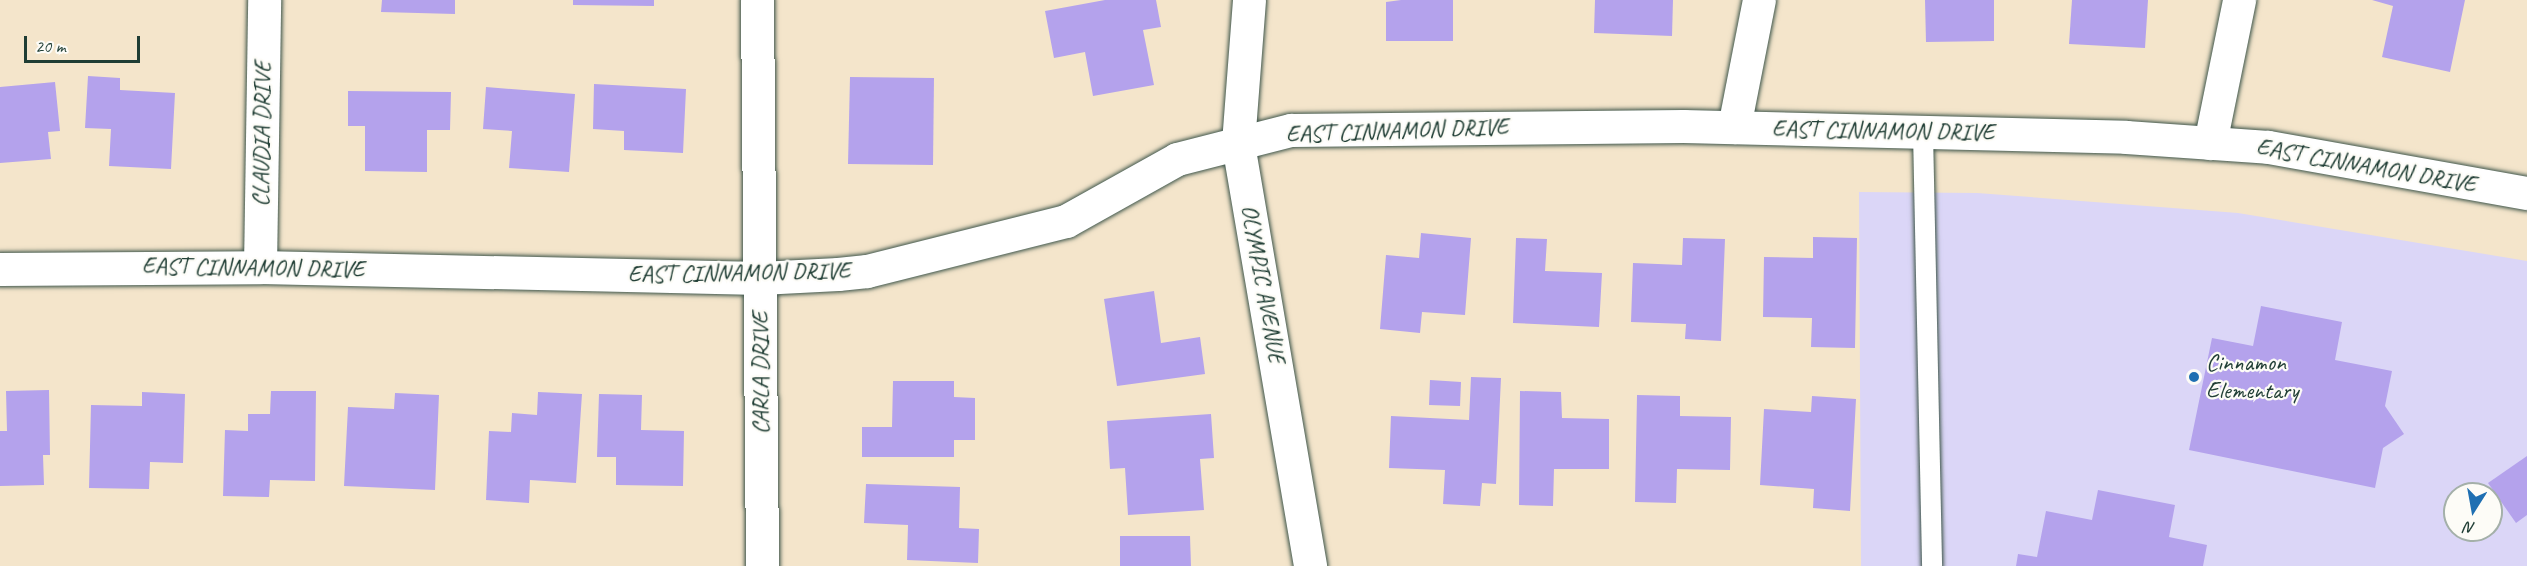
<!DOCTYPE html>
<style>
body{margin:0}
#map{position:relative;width:2527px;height:566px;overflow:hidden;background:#f4e5cb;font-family:Caveat,sans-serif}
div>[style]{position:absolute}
.built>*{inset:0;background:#dbd6f7}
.building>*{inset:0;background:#b4a2ec}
.roads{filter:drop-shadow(0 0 2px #3f564b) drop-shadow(0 0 2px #3f564b)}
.service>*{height:20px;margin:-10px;padding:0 10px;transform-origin:10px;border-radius:10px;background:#fff}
.minor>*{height:33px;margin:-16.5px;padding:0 16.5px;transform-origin:16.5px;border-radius:16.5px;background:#fff}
.tertiary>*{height:33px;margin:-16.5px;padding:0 16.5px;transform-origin:16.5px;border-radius:16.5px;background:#fff}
.dots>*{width:16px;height:16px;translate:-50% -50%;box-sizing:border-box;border:3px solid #fdfcf7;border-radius:50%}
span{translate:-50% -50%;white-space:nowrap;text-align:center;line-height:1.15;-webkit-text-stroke:4.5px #fdfcf7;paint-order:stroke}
.street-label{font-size:24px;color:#1f3d34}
.poi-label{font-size:24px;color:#1f3d34}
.left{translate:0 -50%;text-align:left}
.north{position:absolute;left:2443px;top:482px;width:60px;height:60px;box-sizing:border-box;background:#fdfcf7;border:2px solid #a4b0a9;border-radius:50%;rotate:191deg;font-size:16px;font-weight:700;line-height:24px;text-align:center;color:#1f3d34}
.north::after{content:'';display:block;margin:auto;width:21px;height:27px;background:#1f6fb2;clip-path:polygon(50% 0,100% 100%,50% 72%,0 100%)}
.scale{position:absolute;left:24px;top:36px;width:116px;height:27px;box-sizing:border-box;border:3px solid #1f3d34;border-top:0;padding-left:8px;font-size:18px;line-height:21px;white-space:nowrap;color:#1f3d34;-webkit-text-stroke:4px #fdfcf7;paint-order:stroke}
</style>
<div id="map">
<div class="built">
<i style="clip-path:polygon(evenodd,1859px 192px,1977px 193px,2238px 213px,2527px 261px,2527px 566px,1861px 566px,1859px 192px,2455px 494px,2491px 494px,2491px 530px,2455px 530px,2455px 494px)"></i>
</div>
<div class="building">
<i style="clip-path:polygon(382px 0,455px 0,455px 14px,381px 12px)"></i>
<i style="clip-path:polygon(573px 0,654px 0,654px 6px,573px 5px)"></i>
<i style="clip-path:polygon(1105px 0,1156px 0,1161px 27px,1143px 30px,1154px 85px,1093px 96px,1085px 52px,1054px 58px,1045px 11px)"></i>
<i style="clip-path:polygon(1401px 0,1453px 0,1453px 41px,1386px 41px,1386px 2px)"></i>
<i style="clip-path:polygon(1595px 0,1673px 0,1672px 36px,1594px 33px)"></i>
<i style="clip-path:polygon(1925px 0,1994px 0,1994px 41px,1926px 42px)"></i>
<i style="clip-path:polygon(2072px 0,2148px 0,2145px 48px,2069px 44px)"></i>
<i style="clip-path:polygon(2372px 0,2465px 0,2450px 72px,2382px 57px,2393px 6px)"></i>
<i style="clip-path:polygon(88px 76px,120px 78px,120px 90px,175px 93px,171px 169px,109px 166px,111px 129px,85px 128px)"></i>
<i style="clip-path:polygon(850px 77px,934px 78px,933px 165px,848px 164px)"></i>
<i style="clip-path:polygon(55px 82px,60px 131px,48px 132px,51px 159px,0 163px,0 87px)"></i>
<i style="clip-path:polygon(594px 84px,686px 89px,683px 153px,624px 150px,624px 131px,593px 129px)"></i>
<i style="clip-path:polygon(486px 87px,575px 94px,569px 172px,509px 168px,512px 131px,483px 129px)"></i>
<i style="clip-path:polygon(348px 91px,451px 92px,450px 130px,427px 130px,427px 172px,365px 171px,365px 126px,348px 126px)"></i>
<i style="clip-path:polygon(1421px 233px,1471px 238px,1465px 315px,1422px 312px,1420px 333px,1380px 329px,1386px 255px,1419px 258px)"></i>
<i style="clip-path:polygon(1813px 237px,1857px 238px,1855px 348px,1811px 347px,1812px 318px,1763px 317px,1764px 257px,1813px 258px)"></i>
<i style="clip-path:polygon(1516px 238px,1547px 239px,1545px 271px,1602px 273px,1599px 327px,1513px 323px)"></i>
<i style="clip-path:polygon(1683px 238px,1725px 239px,1721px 341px,1685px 339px,1686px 324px,1631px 322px,1633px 263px,1682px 265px)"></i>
<i style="clip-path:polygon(1154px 291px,1161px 343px,1200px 337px,1205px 374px,1117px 386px,1104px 299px)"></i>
<i style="clip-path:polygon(2261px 306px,2342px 322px,2335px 360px,2392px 371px,2385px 406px,2404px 434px,2383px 448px,2375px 488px,2189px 450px,2212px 338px,2253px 346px)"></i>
<i style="clip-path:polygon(1471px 377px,1501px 378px,1496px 484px,1482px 483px,1480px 506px,1443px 504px,1445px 470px,1389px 468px,1391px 416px,1469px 420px)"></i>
<i style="clip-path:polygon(1430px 380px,1461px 382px,1460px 406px,1429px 405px)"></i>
<i style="clip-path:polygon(893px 381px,954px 381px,954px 397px,975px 398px,975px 440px,954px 440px,954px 457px,862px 457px,862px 427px,892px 427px)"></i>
<i style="clip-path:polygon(49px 390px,50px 455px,43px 455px,44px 485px,0 486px,0 431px,7px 431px,6px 391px)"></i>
<i style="clip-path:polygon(271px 391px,316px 391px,315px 481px,270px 480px,269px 497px,223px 496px,225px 430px,248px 431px,248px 414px,270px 414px)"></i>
<i style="clip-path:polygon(1520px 391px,1561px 392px,1562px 418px,1609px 419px,1609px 469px,1554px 469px,1553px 506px,1519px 505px)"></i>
<i style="clip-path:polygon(142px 392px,185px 394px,183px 463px,150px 462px,149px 489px,89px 488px,91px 405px,142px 406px)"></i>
<i style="clip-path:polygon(538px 392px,582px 394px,576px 483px,530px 480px,529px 503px,486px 500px,489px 431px,511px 432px,512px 413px,537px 415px)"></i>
<i style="clip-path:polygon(395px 393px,439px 395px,435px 490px,344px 486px,348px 407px,394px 409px)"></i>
<i style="clip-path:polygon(599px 394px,642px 395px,641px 430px,684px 431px,683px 486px,616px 485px,616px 457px,597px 457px)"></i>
<i style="clip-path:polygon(1637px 395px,1680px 396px,1680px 416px,1731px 417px,1730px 470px,1677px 469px,1676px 503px,1635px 502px)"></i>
<i style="clip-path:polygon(1812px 396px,1856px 399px,1850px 511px,1813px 508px,1814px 489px,1760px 485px,1764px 409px,1811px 412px)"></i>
<i style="clip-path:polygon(1211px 414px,1214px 458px,1200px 459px,1204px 510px,1128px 515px,1125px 468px,1110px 469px,1107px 421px)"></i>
<i style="clip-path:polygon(2527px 456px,2527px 515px,2516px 523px,2488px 483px)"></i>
<i style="clip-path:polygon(866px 484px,960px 487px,959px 528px,979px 529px,978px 563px,907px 560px,908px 525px,864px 523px)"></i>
<i style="clip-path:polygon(2098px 490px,2175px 505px,2169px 537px,2207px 545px,2203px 566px,2016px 566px,2018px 554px,2037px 557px,2046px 511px,2092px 520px)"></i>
<i style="clip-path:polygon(1120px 536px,1190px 536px,1191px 566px,1120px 566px)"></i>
</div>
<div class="roads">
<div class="service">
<i style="left:1923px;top:132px;width:434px;rotate:88.8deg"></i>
</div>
<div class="minor">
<i style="left:757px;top:0;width:566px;rotate:89.49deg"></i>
<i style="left:1249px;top:0;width:144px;rotate:94.4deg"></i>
<i style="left:1238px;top:144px;width:428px;rotate:80.3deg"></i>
<i style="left:1734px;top:127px;width:129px;rotate:-78.9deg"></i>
<i style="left:2210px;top:143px;width:146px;rotate:-78.5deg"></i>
<i style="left:260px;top:267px;width:267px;rotate:-89.1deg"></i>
</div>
<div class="tertiary">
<i style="left:0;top:269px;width:260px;rotate:-0.4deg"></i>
<i style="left:260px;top:267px;width:500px;rotate:1.26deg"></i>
<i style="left:760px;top:278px;width:78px;rotate:-2.9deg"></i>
<i style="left:838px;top:274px;width:29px;rotate:-6deg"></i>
<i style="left:867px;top:271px;width:205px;rotate:-14.1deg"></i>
<i style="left:1066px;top:221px;width:127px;rotate:-29.2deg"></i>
<i style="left:1177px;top:159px;width:118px;rotate:-14.3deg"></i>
<i style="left:1291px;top:130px;width:392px;rotate:-0.6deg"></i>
<i style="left:1683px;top:126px;width:443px;rotate:1.4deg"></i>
<i style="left:2126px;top:137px;width:142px;rotate:4deg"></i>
<i style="left:2268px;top:147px;width:263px;rotate:10.1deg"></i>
</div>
</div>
<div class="dots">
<i style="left:2194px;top:377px;background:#1f6fb2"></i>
</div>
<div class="street-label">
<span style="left:1397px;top:131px;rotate:-2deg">EAST CINNAMON DRIVE</span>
<span style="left:1883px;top:131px;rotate:1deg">EAST CINNAMON DRIVE</span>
<span style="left:262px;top:134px;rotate:-89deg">CLAUDIA DRIVE</span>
<span style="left:2366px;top:166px;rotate:10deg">EAST CINNAMON DRIVE</span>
<span style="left:253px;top:268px;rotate:1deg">EAST CINNAMON DRIVE</span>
<span style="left:739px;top:273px;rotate:-1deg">EAST CINNAMON DRIVE</span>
<span style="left:1263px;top:284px;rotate:80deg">OLYMPIC AVENUE</span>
<span style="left:761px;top:373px;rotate:-90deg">CARLA DRIVE</span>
</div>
<div class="poi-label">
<span class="left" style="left:2206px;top:377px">Cinnamon<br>Elementary</span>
</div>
<div class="north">N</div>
<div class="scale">20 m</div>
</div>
